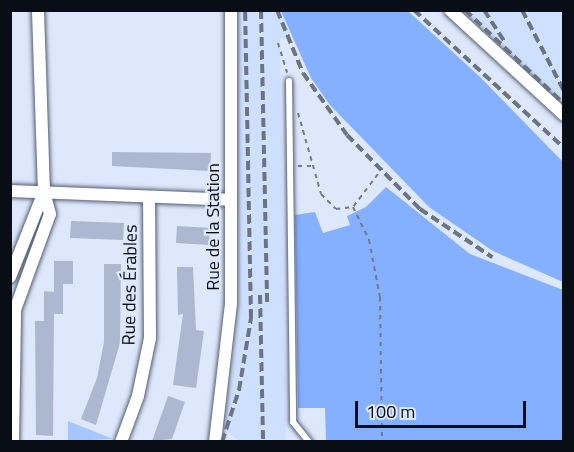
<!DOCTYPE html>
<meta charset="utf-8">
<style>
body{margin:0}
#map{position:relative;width:574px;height:452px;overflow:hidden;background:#dde8fc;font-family:"Titillium Web",sans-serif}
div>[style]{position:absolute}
.built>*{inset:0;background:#cee0ff}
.green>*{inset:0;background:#a7c5fe}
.forest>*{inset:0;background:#85afff}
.building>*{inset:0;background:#abb8cf}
.path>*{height:2px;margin-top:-1px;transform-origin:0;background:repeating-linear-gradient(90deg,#727a88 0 4.5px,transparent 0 9px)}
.roads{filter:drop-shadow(0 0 2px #535e73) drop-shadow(0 0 2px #535e73)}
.lane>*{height:6px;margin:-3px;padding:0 3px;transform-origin:3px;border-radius:3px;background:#fff}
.street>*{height:12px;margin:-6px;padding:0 6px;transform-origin:6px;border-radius:6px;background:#fff}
.rail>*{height:4px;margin-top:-2px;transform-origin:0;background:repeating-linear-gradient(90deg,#6c7381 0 9px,transparent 0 13.5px)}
span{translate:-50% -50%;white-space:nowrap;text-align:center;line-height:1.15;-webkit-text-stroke:4.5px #dde8fc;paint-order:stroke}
.street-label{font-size:18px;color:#090e16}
.frame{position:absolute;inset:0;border:12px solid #090e16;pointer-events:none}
.scale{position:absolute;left:355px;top:401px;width:171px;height:27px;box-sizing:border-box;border:3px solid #090e16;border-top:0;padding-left:8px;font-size:18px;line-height:21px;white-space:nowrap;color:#090e16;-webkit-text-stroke:4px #dde8fc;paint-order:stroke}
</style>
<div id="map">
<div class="built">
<i style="clip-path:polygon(238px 11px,281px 11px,290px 35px,280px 39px,286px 441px,239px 441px,221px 426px,232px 380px,239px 309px)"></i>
<i style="clip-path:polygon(459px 11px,563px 11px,563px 106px)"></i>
</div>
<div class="green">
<i style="clip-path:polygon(68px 421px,113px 439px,68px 441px)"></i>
</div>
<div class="forest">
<i style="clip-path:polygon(281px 11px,408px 11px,480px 77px,563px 162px,563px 282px,493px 251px,429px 207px,330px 105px,311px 78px)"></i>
<i style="clip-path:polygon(386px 187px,470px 254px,563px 290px,563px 441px,326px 441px,325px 408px,298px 408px,295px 215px,315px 212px,323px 233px,350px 225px,347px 216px,366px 207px)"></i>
</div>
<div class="building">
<i style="clip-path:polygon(112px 152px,211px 153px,210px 171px,112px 166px)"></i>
<i style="clip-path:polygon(71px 221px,124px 223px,123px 240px,70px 238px)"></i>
<i style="clip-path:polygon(177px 226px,210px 228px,209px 245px,176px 243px)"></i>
<i style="clip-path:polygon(54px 261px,73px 261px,73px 284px,63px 284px,63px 314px,54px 314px,53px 436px,36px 435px,35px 321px,44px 321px,44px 291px,54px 292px)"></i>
<i style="clip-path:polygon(104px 264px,121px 264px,120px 343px,96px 425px,81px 419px,97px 378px,104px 342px)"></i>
<i style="clip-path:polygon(177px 267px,193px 267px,196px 330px,204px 331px,196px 388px,173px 385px,183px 314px,178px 315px)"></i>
<i style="clip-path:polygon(168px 396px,185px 402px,172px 439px,152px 441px)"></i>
</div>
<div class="path">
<i style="left:278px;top:43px;width:31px;rotate:73deg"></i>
<i style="left:298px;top:113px;width:84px;rotate:74.1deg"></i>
<i style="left:321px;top:194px;width:21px;rotate:45deg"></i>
<i style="left:336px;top:209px;width:17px;rotate:-7deg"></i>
<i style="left:298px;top:166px;width:15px"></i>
<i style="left:378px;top:174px;width:41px;rotate:127.1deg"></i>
<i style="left:353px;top:207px;width:37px;rotate:64deg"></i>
<i style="left:369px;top:240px;width:58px;rotate:79.1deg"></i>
<i style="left:380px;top:297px;width:145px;rotate:89.2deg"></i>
</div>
<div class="roads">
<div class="lane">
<i style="left:289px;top:81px;width:341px;rotate:89.3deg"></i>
<i style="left:293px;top:422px;width:26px;rotate:51deg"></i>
</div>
<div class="street">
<i style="left:450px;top:10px;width:155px;rotate:42.6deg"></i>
<i style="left:10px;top:191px;width:220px;rotate:2.3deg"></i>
<i style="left:10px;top:277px;width:92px;rotate:-68.2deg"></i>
<i style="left:13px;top:442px;width:132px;rotate:-89.1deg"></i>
<i style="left:15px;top:310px;width:102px;rotate:-70deg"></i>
<i style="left:50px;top:214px;width:23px;rotate:-105deg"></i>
<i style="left:44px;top:192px;width:182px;rotate:-91.9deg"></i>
<i style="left:121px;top:442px;width:49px;rotate:-69.7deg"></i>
<i style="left:138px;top:396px;width:59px;rotate:-78.3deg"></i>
<i style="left:150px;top:338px;width:141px;rotate:-90.4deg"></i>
<i style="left:215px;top:442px;width:140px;rotate:-83.4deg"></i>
<i style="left:231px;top:303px;width:293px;rotate:-90deg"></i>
</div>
</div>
<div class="rail">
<i style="left:261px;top:10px;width:297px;rotate:88.8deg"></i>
<i style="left:277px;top:10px;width:68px;rotate:67.6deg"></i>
<i style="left:303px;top:73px;width:76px;rotate:54.6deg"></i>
<i style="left:347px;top:135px;width:104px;rotate:45.4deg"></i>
<i style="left:420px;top:209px;width:87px;rotate:33.7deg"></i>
<i style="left:414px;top:10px;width:204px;rotate:42.6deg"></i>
<i style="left:465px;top:10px;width:137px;rotate:43.5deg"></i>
<i style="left:484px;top:10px;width:37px;rotate:57deg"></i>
<i style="left:522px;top:10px;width:91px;rotate:62.6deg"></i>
<i style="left:260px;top:295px;width:147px;rotate:88.8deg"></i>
<i style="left:222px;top:442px;width:55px;rotate:-71.9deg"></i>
<i style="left:239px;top:390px;width:73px;rotate:-80.5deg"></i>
<i style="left:251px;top:318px;width:308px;rotate:-91.1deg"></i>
</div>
<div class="street-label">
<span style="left:213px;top:227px;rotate:-90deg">Rue de la Station</span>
<span style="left:130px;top:285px;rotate:-89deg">Rue des Érables</span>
</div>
<div class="frame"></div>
<div class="scale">100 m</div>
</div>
